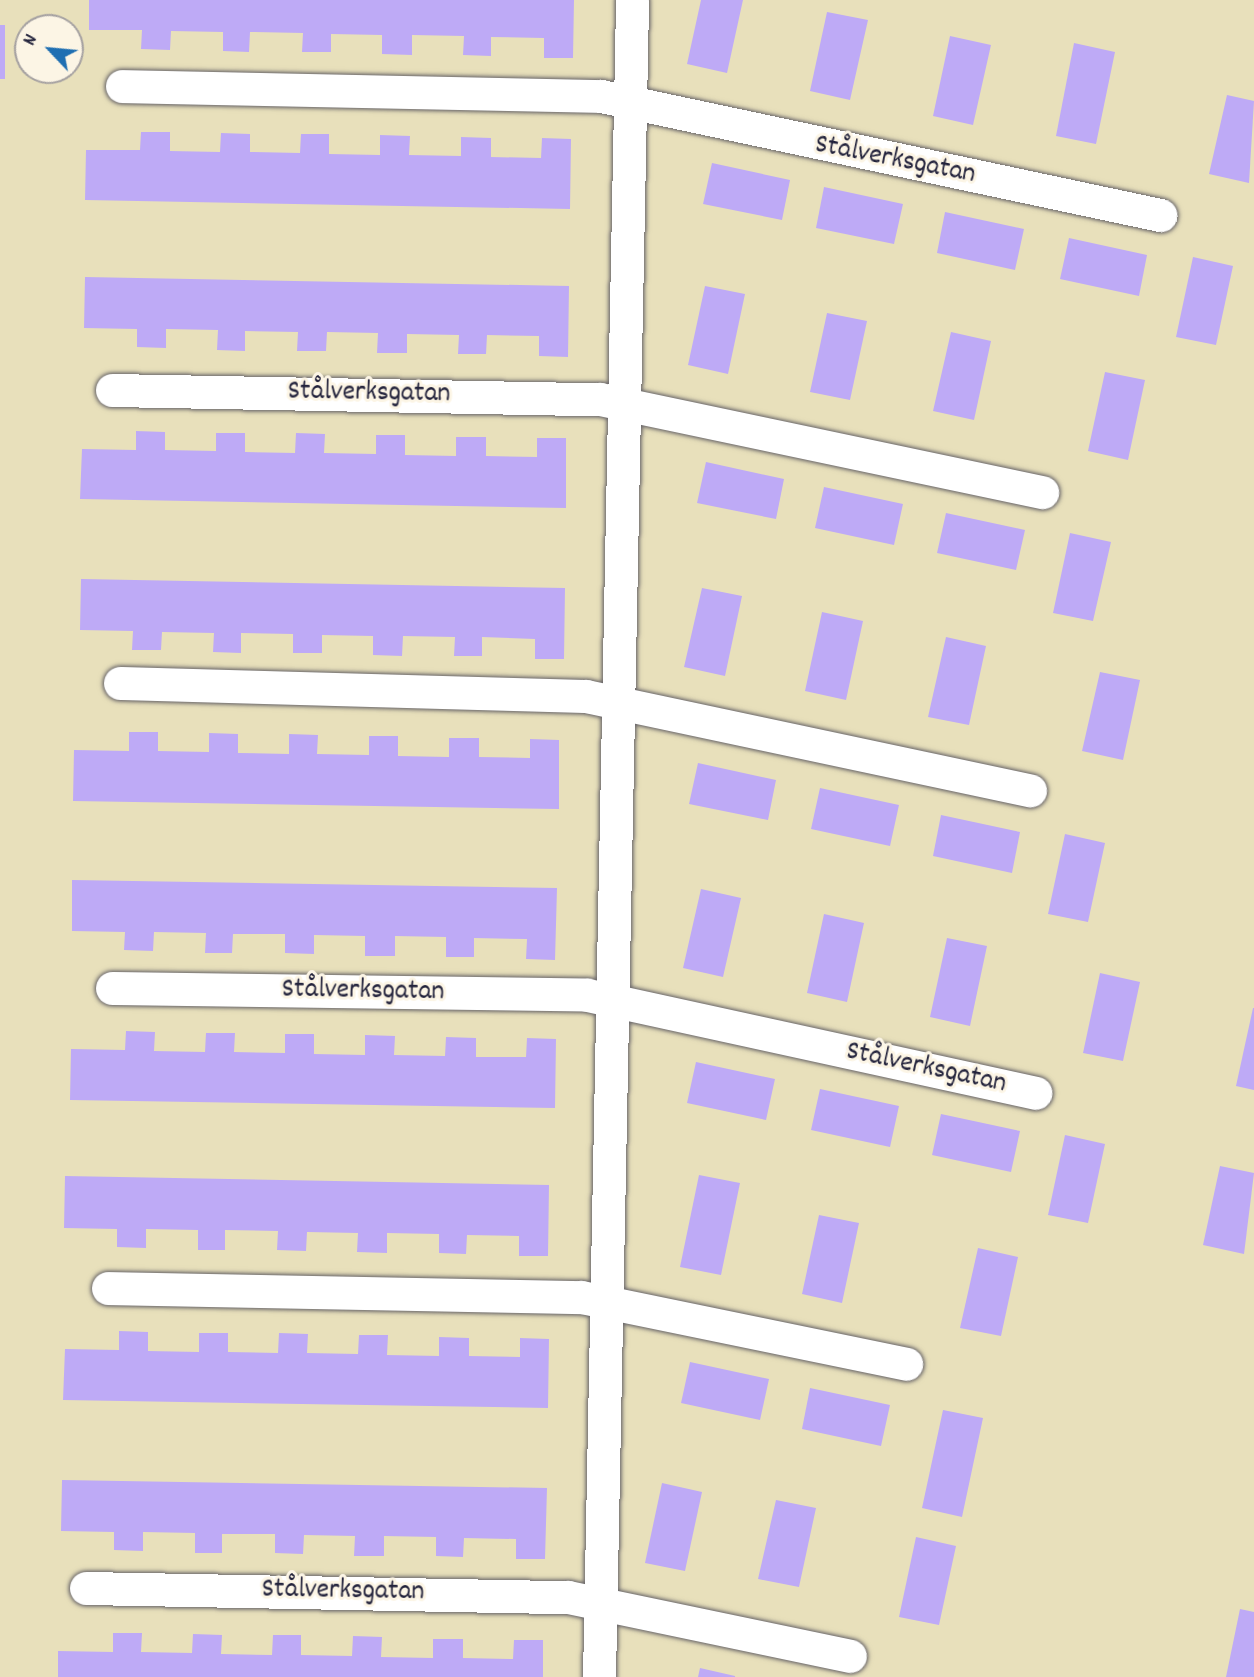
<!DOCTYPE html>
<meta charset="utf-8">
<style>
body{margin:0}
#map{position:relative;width:1254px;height:1677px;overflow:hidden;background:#e8e0bb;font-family:Dekko,sans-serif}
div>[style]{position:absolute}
.building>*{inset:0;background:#beaaf6}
.roads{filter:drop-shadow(0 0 2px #676468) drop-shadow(0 0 2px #676468)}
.street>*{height:33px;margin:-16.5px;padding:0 16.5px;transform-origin:16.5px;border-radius:16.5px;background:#fff}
span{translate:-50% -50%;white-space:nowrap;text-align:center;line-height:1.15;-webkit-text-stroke:6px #fcf5e5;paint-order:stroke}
.street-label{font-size:28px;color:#22223b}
.north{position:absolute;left:14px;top:14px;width:70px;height:70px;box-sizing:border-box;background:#fcf5e5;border:2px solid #a5a1a1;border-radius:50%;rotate:296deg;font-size:19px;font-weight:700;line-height:28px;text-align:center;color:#22223b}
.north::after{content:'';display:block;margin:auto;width:24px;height:32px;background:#1f6fb2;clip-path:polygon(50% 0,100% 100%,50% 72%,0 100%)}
</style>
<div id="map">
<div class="building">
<i style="clip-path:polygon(89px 0,574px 0,573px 58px,544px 58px,544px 38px,491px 37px,491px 56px,463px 55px,464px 36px,412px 35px,412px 55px,382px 54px,382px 35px,331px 34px,331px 52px,302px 52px,303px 33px,250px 32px,249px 52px,223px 51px,223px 32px,171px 31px,170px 50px,141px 49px,142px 30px,89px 30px)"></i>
<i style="clip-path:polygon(701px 0,743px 0,727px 73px,687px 64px)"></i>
<i style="clip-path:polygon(827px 12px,868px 20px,850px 100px,810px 91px)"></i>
<i style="clip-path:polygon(0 25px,5px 25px,5px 79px,0 79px)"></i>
<i style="clip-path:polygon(950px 36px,991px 45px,973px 125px,933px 116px)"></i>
<i style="clip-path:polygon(1074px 43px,1115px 52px,1096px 144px,1056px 136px)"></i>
<i style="clip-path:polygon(1227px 95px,1254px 101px,1249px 183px,1209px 174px)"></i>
<i style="clip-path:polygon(141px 132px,170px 132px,170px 151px,220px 152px,221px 133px,250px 134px,250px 152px,300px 153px,301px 134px,329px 134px,329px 154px,380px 155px,380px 135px,410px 136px,409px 155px,461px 156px,461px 137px,491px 138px,491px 157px,541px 158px,542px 138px,571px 139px,570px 209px,85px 200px,86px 150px,140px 150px)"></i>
<i style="clip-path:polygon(712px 163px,790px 180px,782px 220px,703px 204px)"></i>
<i style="clip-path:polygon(824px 187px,903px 204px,894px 244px,816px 228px)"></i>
<i style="clip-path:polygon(945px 212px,1024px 229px,1015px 270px,937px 253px)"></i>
<i style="clip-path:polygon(1069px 238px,1147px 255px,1139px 296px,1060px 279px)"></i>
<i style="clip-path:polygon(1193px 257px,1233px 266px,1216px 345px,1176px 337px)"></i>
<i style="clip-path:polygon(85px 277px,569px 286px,568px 357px,539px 356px,539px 336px,487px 335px,486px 354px,458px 354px,459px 335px,407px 334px,407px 353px,377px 353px,378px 333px,327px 332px,326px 351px,297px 351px,298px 332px,245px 331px,245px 351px,217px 350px,218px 330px,166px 329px,166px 348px,137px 347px,137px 329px,84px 328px)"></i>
<i style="clip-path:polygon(705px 286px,745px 294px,728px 374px,688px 365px)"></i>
<i style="clip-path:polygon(827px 313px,867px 321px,850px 400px,810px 392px)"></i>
<i style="clip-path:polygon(951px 332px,991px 341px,974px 420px,933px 411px)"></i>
<i style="clip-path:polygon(1105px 372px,1145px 380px,1128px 460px,1088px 451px)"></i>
<i style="clip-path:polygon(136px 431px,165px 432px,165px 450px,216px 451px,216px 433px,245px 433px,245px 452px,295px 453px,296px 433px,325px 434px,324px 453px,376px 454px,376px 435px,405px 435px,405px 455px,456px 456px,456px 437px,486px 437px,486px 456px,537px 457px,537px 438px,566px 438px,566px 508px,80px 499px,82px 449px,136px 450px)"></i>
<i style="clip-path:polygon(706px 462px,784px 479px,776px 519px,697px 503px)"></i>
<i style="clip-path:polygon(824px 487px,903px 504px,894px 545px,815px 528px)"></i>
<i style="clip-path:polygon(946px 513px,1025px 530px,1016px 570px,937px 553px)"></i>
<i style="clip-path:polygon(1070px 533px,1111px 542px,1093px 621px,1053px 613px)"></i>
<i style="clip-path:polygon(81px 579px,565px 588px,564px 659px,535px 659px,535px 639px,482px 637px,482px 656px,454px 656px,455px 637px,403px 636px,402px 656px,373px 655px,373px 636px,322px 635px,322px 653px,293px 653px,293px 634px,241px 633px,241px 653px,213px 652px,214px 633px,162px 632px,161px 650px,132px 650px,133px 631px,80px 630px)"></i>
<i style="clip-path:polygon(702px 588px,742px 596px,725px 676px,684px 667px)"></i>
<i style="clip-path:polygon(822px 612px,863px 621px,846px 700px,805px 691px)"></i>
<i style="clip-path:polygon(946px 637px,986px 646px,969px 725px,928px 717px)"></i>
<i style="clip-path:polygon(1100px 672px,1140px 680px,1123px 760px,1082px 751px)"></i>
<i style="clip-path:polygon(129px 732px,158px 732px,158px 751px,209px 752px,209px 733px,238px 734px,238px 753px,289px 754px,289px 734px,318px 735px,317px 754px,369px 755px,369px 736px,398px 736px,398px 756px,449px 757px,449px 738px,479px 738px,479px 757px,530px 758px,530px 739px,559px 740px,559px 809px,73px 801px,74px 750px,129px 751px)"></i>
<i style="clip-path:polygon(698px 763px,776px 780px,768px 820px,689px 804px)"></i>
<i style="clip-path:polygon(820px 788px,899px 805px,890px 846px,811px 829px)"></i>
<i style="clip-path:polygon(941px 815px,1020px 832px,1012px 873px,933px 856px)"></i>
<i style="clip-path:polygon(1065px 834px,1105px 843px,1088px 922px,1048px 914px)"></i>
<i style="clip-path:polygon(72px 880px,557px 888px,555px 960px,526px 959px,527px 939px,474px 938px,474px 957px,446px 957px,446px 937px,395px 936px,395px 956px,365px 956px,365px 936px,314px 935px,314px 954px,285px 953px,285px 934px,233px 934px,232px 953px,205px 953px,206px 933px,154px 932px,153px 951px,124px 950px,125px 932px,72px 931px)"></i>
<i style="clip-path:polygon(701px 889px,741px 898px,723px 977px,683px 968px)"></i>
<i style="clip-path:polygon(824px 914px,864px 923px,847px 1002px,807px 993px)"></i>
<i style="clip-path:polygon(947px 938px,987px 946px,970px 1026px,930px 1017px)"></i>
<i style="clip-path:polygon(1100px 973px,1140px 982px,1123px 1061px,1083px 1053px)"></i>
<i style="clip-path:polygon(1253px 1008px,1254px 1008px,1254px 1090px,1236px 1086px)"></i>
<i style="clip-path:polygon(126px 1031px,155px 1032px,154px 1051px,205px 1052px,206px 1033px,235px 1033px,234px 1052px,285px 1053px,285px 1034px,314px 1034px,314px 1054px,365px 1055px,365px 1035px,395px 1036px,394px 1055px,445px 1056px,446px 1037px,476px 1038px,476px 1057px,526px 1057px,527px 1038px,556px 1039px,555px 1108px,70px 1100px,71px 1049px,125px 1050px)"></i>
<i style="clip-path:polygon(696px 1062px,775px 1079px,766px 1120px,687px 1103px)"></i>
<i style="clip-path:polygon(820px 1089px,899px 1106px,890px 1147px,811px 1130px)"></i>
<i style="clip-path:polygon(941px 1114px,1020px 1131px,1011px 1172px,932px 1155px)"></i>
<i style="clip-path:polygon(1065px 1135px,1105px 1144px,1088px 1223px,1048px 1215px)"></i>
<i style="clip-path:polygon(1220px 1166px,1254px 1173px,1244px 1254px,1203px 1245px)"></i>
<i style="clip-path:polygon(699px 1175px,740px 1183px,721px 1275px,680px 1267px)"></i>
<i style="clip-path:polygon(65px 1176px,549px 1185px,548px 1256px,519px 1256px,519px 1236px,467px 1235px,466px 1254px,439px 1253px,439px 1234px,387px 1233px,387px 1253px,357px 1252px,358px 1233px,307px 1232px,306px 1251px,277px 1250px,278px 1231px,225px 1230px,225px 1250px,198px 1250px,198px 1230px,146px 1229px,146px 1248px,117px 1247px,117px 1229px,64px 1228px)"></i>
<i style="clip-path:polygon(819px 1215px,859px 1223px,842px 1303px,802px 1294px)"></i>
<i style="clip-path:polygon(978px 1248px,1018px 1257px,1001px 1336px,960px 1328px)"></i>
<i style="clip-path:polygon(119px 1331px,148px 1332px,148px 1351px,199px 1352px,199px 1333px,228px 1333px,228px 1352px,278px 1353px,279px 1333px,308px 1334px,307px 1353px,358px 1354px,359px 1335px,388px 1335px,387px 1355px,439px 1356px,439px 1337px,469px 1338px,469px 1356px,520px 1357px,520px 1338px,549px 1339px,548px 1408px,63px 1400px,65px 1349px,119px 1350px)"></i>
<i style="clip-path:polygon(690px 1362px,769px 1379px,760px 1420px,681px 1403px)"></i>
<i style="clip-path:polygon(810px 1388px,890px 1405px,881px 1446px,802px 1429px)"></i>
<i style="clip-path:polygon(943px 1410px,983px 1418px,962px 1517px,922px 1508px)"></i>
<i style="clip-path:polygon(62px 1480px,547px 1488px,545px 1559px,516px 1559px,516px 1539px,464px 1538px,463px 1557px,436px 1556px,436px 1537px,384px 1536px,384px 1556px,354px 1556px,355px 1536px,304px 1535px,303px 1554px,275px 1553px,275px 1534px,222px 1534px,222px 1553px,195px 1553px,195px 1533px,143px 1532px,143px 1551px,114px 1550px,114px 1532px,61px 1531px)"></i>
<i style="clip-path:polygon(662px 1483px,702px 1492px,685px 1571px,645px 1563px)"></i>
<i style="clip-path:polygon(776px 1500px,816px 1508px,799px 1587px,758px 1579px)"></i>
<i style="clip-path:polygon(916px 1537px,956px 1546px,939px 1625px,899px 1617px)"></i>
<i style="clip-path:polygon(1240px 1609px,1254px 1612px,1254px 1677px,1226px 1677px)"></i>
<i style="clip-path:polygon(113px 1633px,142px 1633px,141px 1652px,192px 1653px,193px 1634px,222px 1635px,221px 1654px,272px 1655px,273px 1635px,301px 1635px,301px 1655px,352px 1656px,353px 1636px,382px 1637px,381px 1657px,433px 1658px,433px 1639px,463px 1639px,463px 1658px,513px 1659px,514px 1640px,543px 1640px,543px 1677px,58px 1677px,58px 1651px,113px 1652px)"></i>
<i style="clip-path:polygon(700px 1668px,735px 1676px,735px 1677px,698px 1677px)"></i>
</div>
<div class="roads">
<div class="street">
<i style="left:122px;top:86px;width:479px;rotate:1.2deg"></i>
<i style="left:601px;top:96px;width:572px;rotate:12.02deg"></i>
<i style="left:112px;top:390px;width:488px;rotate:1.1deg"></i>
<i style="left:600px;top:399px;width:452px;rotate:11.9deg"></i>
<i style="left:120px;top:683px;width:466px;rotate:1.6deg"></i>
<i style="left:586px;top:696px;width:454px;rotate:12deg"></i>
<i style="left:112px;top:988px;width:475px;rotate:0.8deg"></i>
<i style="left:587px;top:995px;width:459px;rotate:12.3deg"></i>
<i style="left:108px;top:1288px;width:473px;rotate:1.1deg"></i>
<i style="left:581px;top:1297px;width:332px;rotate:11.6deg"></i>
<i style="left:86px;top:1588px;width:482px;rotate:1.1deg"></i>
<i style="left:568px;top:1597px;width:288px;rotate:11.8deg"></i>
<i style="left:599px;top:1677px;width:1677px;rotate:-88.87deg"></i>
</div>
</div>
<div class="street-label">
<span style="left:895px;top:161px;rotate:11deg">Stålverksgatan</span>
<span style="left:369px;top:394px;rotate:1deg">Stålverksgatan</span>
<span style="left:363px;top:992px;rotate:1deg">Stålverksgatan</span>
<span style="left:926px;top:1069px;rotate:12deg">Stålverksgatan</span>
<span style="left:343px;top:1592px;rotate:1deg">Stålverksgatan</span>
</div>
<div class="north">N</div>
</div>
